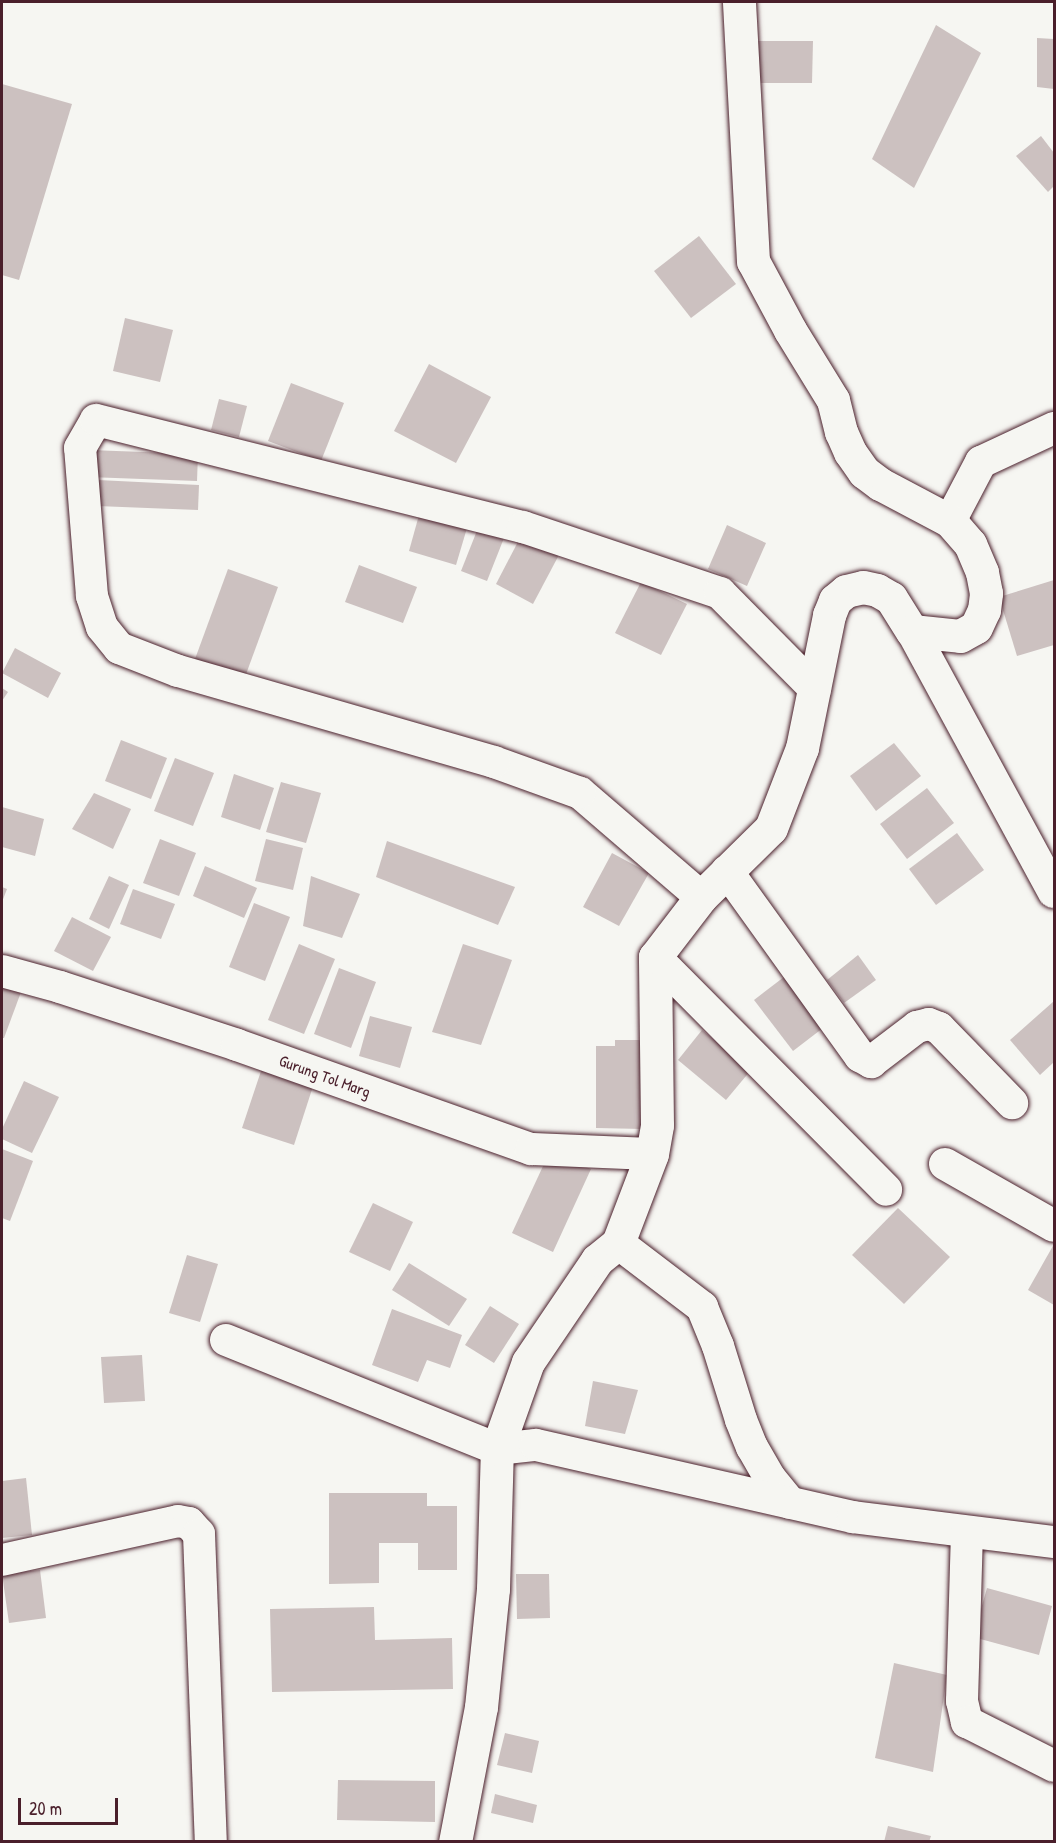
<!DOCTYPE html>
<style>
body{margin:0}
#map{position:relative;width:1056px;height:1843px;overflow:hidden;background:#f6f6f2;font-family:"Patrick Hand",sans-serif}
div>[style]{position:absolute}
.building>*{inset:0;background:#ccc1c0}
.roads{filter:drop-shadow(0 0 2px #4a1f2b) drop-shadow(0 0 2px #4a1f2b)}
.minor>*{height:32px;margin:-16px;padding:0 16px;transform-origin:16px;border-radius:16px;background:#f6f6f2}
.secondary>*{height:33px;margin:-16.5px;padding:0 16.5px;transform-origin:16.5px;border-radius:16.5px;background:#f6f6f2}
span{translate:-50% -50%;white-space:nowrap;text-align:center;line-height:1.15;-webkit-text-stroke:5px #f6f6f2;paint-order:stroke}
.street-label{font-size:16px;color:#4a1f2b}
.frame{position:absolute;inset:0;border:3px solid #4a1f2b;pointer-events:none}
.scale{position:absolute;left:18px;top:1798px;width:100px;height:27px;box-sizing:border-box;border:3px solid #4a1f2b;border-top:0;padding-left:8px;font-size:18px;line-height:21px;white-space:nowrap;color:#4a1f2b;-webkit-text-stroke:4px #f6f6f2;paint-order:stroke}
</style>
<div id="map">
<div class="building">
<i style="clip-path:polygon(936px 25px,981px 53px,914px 188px,872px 159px)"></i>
<i style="clip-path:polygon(1037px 38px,1054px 39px,1054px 89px,1037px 87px)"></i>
<i style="clip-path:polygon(754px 41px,813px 41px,812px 83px,753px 83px)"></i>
<i style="clip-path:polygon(2px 84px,72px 104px,19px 280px,2px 275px)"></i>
<i style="clip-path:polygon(1041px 136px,1054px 153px,1054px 186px,1048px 192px,1016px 156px)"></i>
<i style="clip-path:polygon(699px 236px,736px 284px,691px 318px,654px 271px)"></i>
<i style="clip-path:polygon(125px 318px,173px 330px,160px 382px,113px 371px)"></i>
<i style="clip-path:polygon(429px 364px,491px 397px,456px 463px,394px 431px)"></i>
<i style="clip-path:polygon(291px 383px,344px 403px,321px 461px,268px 441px)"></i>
<i style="clip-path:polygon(219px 399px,247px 406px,239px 437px,211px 430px)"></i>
<i style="clip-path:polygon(89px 450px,198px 454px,197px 481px,88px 477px)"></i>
<i style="clip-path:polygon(98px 480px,199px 485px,198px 510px,97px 506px)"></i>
<i style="clip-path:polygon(419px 515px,467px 528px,456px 565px,409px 551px)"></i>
<i style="clip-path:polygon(480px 523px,506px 533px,487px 581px,461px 571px)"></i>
<i style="clip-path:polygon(727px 525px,766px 543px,747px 586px,708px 569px)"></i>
<i style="clip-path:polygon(522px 534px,560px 553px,533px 604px,496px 584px)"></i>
<i style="clip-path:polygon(359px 565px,417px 587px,403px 623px,345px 602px)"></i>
<i style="clip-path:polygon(228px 569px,278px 587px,245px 677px,195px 659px)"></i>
<i style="clip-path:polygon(1054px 580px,1054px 645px,1017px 656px,999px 597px)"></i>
<i style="clip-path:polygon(641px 582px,687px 604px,661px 655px,615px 633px)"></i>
<i style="clip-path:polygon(15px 648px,61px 673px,48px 698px,2px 673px)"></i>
<i style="clip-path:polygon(2px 688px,8px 692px,2px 701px)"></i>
<i style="clip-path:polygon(121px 740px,167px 758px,151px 799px,105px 781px)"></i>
<i style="clip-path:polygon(894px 743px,921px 776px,876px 811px,850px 776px)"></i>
<i style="clip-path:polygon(175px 758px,214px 773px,193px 826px,154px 811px)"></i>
<i style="clip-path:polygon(234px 774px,274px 788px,260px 830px,221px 817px)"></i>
<i style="clip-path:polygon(281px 782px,321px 793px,306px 843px,266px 832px)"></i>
<i style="clip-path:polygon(927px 788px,954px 823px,907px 859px,880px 824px)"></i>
<i style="clip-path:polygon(94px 793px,131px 809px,113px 849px,72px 829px)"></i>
<i style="clip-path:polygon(2px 807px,44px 819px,35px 856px,2px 847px)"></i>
<i style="clip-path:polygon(957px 833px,984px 870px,936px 905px,909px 869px)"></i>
<i style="clip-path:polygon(160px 839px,196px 853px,179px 896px,143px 883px)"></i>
<i style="clip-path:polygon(266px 839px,303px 848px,293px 890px,255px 881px)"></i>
<i style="clip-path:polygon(387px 841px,515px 887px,498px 925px,376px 877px)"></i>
<i style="clip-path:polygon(612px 853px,649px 873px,619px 926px,583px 907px)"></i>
<i style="clip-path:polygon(205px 866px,257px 888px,244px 918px,193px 896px)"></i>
<i style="clip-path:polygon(109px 876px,129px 885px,109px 929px,89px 919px)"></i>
<i style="clip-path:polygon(311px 876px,360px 894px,342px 938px,303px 926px)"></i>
<i style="clip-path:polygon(2px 887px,7px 889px,2px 902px)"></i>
<i style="clip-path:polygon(133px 889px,175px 904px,161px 939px,120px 924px)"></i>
<i style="clip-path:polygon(254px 903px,290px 917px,265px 981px,229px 967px)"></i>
<i style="clip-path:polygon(72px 917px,111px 937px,93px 971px,54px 951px)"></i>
<i style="clip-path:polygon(299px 944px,335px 959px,304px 1034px,268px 1020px)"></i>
<i style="clip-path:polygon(463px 944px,512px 960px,481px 1045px,432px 1032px)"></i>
<i style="clip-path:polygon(858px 955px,876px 980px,844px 1003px,827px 980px)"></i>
<i style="clip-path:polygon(339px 968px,376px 982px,351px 1048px,314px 1034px)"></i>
<i style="clip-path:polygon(2px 975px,24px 984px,4px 1038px,2px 1038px)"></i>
<i style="clip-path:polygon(784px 977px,823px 1028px,793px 1051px,754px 1000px)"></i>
<i style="clip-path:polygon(1054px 1001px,1054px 1062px,1040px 1075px,1010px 1040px)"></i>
<i style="clip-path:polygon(370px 1016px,412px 1027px,400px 1068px,359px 1056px)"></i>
<i style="clip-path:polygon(702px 1030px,751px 1070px,726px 1100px,678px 1060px)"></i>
<i style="clip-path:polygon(615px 1040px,644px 1040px,643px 1129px,596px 1128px,596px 1046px,615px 1046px)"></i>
<i style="clip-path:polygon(265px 1059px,316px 1077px,294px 1145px,242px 1128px)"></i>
<i style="clip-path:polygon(24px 1081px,59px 1097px,32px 1153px,2px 1139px,2px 1129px)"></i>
<i style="clip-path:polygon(2px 1149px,33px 1161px,10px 1221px,2px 1218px)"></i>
<i style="clip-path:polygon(550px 1151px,591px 1169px,553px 1252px,512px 1233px)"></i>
<i style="clip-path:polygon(373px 1203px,413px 1222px,390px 1271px,349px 1252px)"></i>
<i style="clip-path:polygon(898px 1208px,950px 1257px,904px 1304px,852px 1255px)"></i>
<i style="clip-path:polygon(1054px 1244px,1054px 1305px,1028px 1290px)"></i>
<i style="clip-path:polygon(187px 1255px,218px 1264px,200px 1322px,169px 1313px)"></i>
<i style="clip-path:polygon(409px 1263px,467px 1299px,449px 1326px,392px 1290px)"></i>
<i style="clip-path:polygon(490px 1306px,519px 1324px,494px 1363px,465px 1345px)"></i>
<i style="clip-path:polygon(392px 1309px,462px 1335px,450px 1368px,427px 1360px,418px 1382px,372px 1365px)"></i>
<i style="clip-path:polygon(142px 1355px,145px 1401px,104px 1403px,101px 1357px)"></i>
<i style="clip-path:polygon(593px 1381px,638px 1390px,625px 1434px,585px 1426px)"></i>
<i style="clip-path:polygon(26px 1478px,32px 1535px,2px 1538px,2px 1481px)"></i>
<i style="clip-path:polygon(329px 1493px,427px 1493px,427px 1506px,457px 1506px,457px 1570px,418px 1570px,418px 1543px,379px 1543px,379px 1583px,329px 1584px)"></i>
<i style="clip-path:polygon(40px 1570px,46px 1618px,9px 1623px,2px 1574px)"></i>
<i style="clip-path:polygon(516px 1574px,549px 1574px,550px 1618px,517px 1619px)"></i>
<i style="clip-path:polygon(987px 1588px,1052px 1606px,1039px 1655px,973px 1637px)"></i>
<i style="clip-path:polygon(374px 1607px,375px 1640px,452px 1638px,453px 1689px,272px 1692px,270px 1609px)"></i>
<i style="clip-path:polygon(894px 1663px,947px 1675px,933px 1772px,875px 1758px)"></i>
<i style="clip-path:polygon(505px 1733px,539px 1741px,532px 1773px,497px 1765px)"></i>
<i style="clip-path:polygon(338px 1780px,435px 1781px,435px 1822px,337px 1820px)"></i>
<i style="clip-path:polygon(495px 1794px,537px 1805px,533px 1823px,491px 1813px)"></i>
<i style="clip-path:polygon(888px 1826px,931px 1836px,929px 1842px,884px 1842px)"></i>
</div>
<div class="roads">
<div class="minor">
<i style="left:950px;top:521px;width:67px;rotate:-62.3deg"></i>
<i style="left:981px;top:462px;width:81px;rotate:-25deg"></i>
<i style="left:912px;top:631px;width:297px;rotate:61.5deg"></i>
<i style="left:727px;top:871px;width:228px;rotate:54.3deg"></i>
<i style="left:860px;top:1056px;width:13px;rotate:29deg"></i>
<i style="left:871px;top:1062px;width:58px;rotate:-37.3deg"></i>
<i style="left:917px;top:1027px;width:12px;rotate:-14deg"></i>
<i style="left:929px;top:1024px;width:11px;rotate:22deg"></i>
<i style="left:939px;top:1028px;width:105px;rotate:45.8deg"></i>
<i style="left:701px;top:897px;width:160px;rotate:-139.3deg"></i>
<i style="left:580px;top:793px;width:91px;rotate:-160.2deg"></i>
<i style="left:494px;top:762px;width:329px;rotate:-163.9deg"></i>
<i style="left:178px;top:671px;width:63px;rotate:-158.7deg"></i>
<i style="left:119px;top:648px;width:27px;rotate:-129deg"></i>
<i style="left:102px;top:627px;width:33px;rotate:-108deg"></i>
<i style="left:92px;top:596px;width:148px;rotate:-94.6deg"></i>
<i style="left:80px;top:448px;width:32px;rotate:-60deg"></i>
<i style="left:96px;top:420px;width:440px;rotate:14.1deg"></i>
<i style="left:523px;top:527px;width:208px;rotate:18.5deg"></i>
<i style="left:720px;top:593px;width:135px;rotate:45.3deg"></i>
<i style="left:655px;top:957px;width:328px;rotate:45.2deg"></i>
<i style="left:2px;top:971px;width:60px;rotate:15.4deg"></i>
<i style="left:60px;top:987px;width:186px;rotate:18.1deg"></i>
<i style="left:237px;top:1045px;width:312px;rotate:19.5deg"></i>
<i style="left:531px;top:1149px;width:121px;rotate:2.4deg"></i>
<i style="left:945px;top:1164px;width:125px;rotate:29.6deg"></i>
<i style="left:618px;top:1243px;width:106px;rotate:37.3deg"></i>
<i style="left:702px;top:1307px;width:42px;rotate:67.7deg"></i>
<i style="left:718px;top:1346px;width:77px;rotate:72.7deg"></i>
<i style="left:741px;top:1420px;width:29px;rotate:68deg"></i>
<i style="left:752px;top:1447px;width:36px;rotate:60deg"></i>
<i style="left:770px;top:1478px;width:32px;rotate:51deg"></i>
<i style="left:226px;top:1340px;width:292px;rotate:21.9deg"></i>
<i style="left:497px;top:1449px;width:39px;rotate:-6deg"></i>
<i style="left:536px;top:1445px;width:325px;rotate:12.8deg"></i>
<i style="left:853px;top:1517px;width:203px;rotate:7.1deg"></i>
<i style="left:967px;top:1532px;width:169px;rotate:91.7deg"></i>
<i style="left:962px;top:1701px;width:22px;rotate:77deg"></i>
<i style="left:967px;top:1722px;width:97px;rotate:26.8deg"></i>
<i style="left:2px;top:1560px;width:180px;rotate:-12.5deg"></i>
<i style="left:178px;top:1521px;width:11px;rotate:10deg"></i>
<i style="left:189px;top:1523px;width:15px;rotate:48deg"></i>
<i style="left:199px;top:1534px;width:308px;rotate:87.8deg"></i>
</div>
<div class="secondary">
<i style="left:455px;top:1842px;width:137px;rotate:-79.1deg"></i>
<i style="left:481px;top:1707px;width:119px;rotate:-84.2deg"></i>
<i style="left:493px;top:1589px;width:140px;rotate:-88.4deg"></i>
<i style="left:497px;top:1449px;width:92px;rotate:-70.4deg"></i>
<i style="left:528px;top:1362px;width:123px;rotate:-55.9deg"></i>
<i style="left:597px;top:1260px;width:27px;rotate:-39deg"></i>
<i style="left:618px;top:1243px;width:95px;rotate:-69.1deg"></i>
<i style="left:652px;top:1154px;width:29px;rotate:-80deg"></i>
<i style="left:657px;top:1125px;width:168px;rotate:-90.7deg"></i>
<i style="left:655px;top:957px;width:76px;rotate:-52.5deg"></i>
<i style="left:701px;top:897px;width:98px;rotate:-44.6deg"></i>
<i style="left:771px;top:828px;width:86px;rotate:-68.8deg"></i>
<i style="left:802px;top:748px;width:136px;rotate:-78.5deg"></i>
<i style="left:829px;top:615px;width:16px;rotate:-68deg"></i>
<i style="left:835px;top:600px;width:14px;rotate:-39deg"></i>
<i style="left:846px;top:591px;width:17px;rotate:-13deg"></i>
<i style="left:863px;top:587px;width:14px;rotate:12deg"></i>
<i style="left:877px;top:590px;width:16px;rotate:30deg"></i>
<i style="left:891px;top:598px;width:39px;rotate:58deg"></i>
<i style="left:912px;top:631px;width:48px;rotate:5.9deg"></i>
<i style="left:960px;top:636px;width:18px;rotate:-29deg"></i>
<i style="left:976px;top:627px;width:19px;rotate:-65deg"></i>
<i style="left:984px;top:610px;width:17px;rotate:-83deg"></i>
<i style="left:986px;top:593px;width:21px;rotate:-101deg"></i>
<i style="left:982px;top:572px;width:30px;rotate:-113deg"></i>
<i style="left:970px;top:544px;width:30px;rotate:-131deg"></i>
<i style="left:950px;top:521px;width:79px;rotate:-152.1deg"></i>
<i style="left:880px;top:484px;width:20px;rotate:-143deg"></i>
<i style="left:864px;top:472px;width:24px;rotate:-125deg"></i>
<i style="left:850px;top:452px;width:22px;rotate:-114deg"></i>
<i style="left:841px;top:432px;width:33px;rotate:-104deg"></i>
<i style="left:833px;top:400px;width:82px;rotate:-121.6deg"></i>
<i style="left:790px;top:330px;width:78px;rotate:-118.2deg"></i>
<i style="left:753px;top:261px;width:259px;rotate:-93.1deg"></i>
</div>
</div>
<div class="street-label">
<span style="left:325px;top:1076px;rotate:20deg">Gurung Tol Marg</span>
</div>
<div class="frame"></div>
<div class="scale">20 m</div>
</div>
